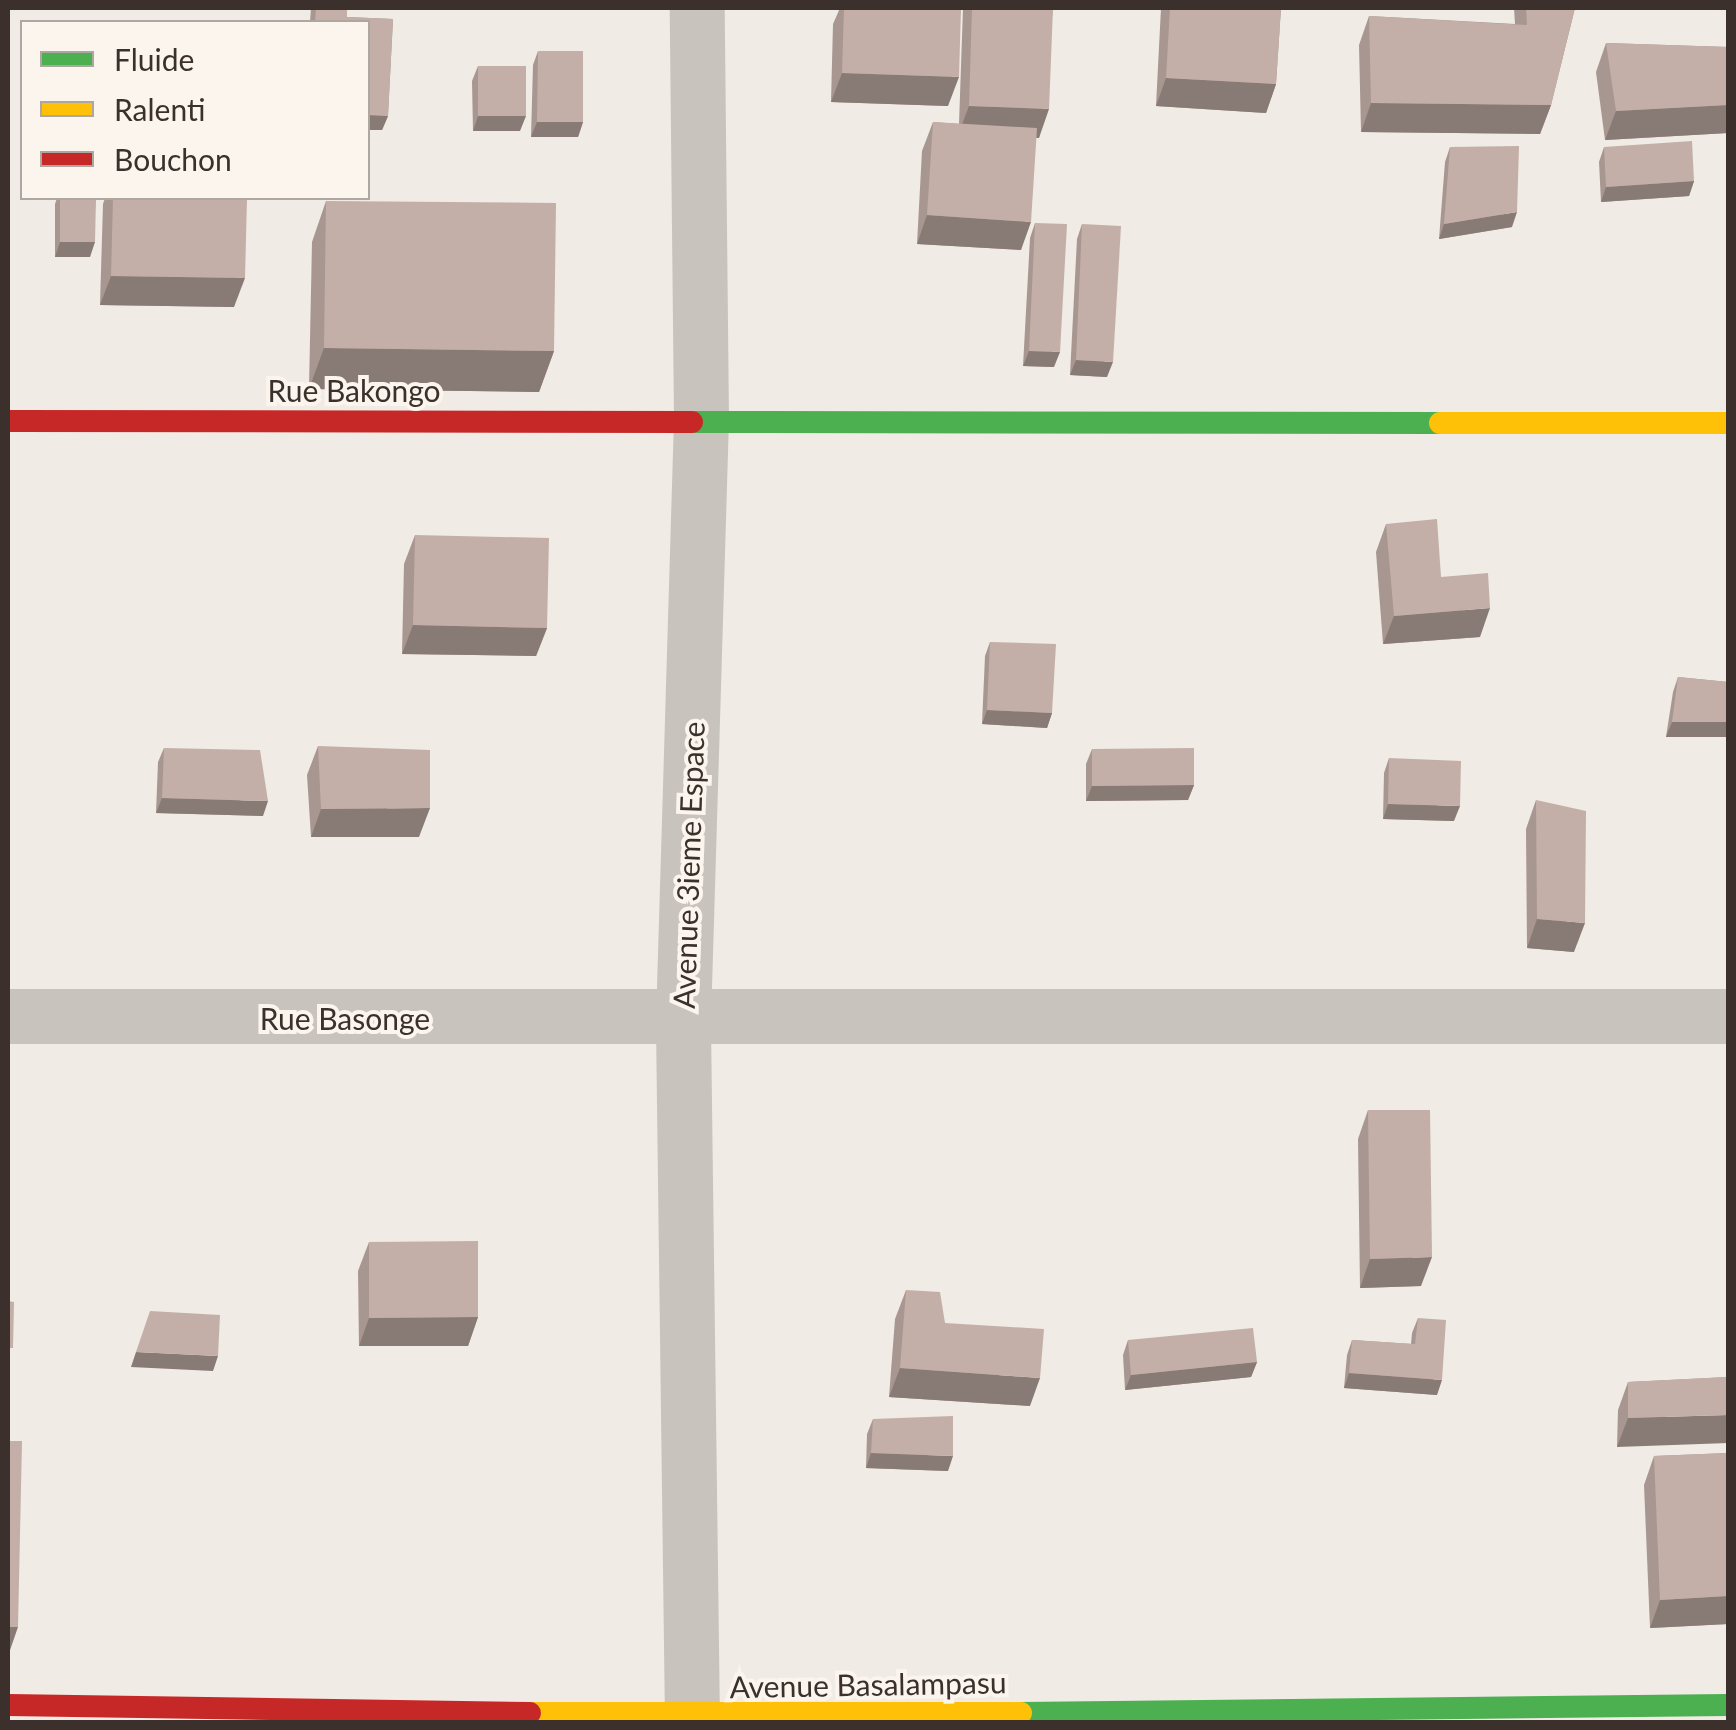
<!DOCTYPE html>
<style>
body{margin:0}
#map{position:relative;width:1736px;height:1730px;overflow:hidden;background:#f0ebe5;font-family:Lato,sans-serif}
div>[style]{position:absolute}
.street>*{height:55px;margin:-27.5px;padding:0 27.5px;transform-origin:27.5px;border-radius:27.5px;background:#c9c3be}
.fast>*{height:22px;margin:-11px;padding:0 11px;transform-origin:11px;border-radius:11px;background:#4caf50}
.slow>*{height:22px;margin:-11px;padding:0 11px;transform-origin:11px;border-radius:11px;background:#ffc107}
.jam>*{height:22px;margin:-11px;padding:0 11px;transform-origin:11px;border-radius:11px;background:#c62828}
.wall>*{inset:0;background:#a89690}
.shaded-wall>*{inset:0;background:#887a75}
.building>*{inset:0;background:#c3afa7}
span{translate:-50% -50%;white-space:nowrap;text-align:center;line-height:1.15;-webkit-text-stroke:8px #fbf5ee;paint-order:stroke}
.street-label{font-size:30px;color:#3b302b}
.frame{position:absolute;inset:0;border:10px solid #3b302b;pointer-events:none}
.legend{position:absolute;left:20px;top:20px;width:350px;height:180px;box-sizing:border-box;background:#fbf5ee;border:2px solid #aea6a0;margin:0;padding:12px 18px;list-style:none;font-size:30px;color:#3b302b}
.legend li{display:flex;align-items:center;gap:20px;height:50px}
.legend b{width:50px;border:2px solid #aea6a0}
</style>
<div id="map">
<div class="street">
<i style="left:8px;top:1016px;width:1720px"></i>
<i style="left:692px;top:1722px;width:701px;rotate:-90.74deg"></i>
<i style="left:683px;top:1021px;width:602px;rotate:-88.29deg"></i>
<i style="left:701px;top:419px;width:411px;rotate:-90.6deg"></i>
</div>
<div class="fast">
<i style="left:692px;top:422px;width:748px;rotate:0.08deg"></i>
<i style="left:1021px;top:1713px;width:707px;rotate:-0.65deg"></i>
</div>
<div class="slow">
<i style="left:1440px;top:423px;width:288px"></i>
<i style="left:530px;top:1713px;width:491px"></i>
</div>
<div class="jam">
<i style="left:8px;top:421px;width:684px;rotate:0.08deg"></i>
<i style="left:8px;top:1705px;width:522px;rotate:0.88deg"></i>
</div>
<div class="wall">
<i style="clip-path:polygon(311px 8px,347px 8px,347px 17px,393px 19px,388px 116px,382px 130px,368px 130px,368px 22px,310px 22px)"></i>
<i style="clip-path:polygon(840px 8px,961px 8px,948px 106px,831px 102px,833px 24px)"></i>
<i style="clip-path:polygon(963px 8px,1053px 8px,1039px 138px,1036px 138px,1021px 250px,917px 244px,922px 151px,933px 122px,959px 124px)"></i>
<i style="clip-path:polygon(1161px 8px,1281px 8px,1276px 84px,1266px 113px,1156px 106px)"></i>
<i style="clip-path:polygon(1514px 8px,1575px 8px,1551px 105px,1540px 134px,1361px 132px,1359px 45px,1369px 16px,1515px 24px)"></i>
<i style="clip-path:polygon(1606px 43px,1728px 47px,1728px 133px,1605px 140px,1596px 72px)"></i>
<i style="clip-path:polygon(538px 51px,583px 122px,578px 137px,531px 137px,533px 65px)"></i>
<i style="clip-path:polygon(478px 66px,520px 131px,473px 131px,472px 81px)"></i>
<i style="clip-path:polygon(1450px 147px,1512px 227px,1439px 239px,1445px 162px)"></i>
<i style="clip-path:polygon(1604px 147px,1694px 181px,1689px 196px,1601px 202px,1599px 162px)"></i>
<i style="clip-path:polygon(57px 198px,96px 198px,90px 257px,55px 257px,55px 204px)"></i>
<i style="clip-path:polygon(105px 198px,247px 198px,234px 307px,100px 305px,103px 204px)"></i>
<i style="clip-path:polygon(326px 201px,554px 351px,539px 392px,309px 389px,312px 242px)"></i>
<i style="clip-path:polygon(1035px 223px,1054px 367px,1023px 366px,1030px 238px)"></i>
<i style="clip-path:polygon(1082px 224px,1107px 377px,1070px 375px,1077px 239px)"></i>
<i style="clip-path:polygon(1386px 524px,1441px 577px,1480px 637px,1383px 644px,1376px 552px)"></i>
<i style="clip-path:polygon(415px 535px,547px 628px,536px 656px,402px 654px,404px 564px)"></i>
<i style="clip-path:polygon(990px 642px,1052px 713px,1047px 728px,982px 724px,985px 656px)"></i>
<i style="clip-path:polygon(1678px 677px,1728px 682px,1728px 737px,1666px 737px,1673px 692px)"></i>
<i style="clip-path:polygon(318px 746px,419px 837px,311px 837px,307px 775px)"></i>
<i style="clip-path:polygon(164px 748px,263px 816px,156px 813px,158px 762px)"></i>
<i style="clip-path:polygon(1092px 749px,1194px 785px,1188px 800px,1086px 801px,1086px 764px)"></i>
<i style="clip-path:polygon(1389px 758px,1454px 821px,1383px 819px,1384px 773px)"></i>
<i style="clip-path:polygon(1536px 800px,1574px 952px,1527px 948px,1526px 829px)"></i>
<i style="clip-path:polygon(1368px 1110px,1421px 1286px,1360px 1288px,1358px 1139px)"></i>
<i style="clip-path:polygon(369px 1242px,478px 1317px,468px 1346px,359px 1346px,358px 1271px)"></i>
<i style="clip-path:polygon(906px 1290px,945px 1323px,1030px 1406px,889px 1397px,895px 1319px)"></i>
<i style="clip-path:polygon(1418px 1318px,1437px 1395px,1344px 1388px,1347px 1355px,1352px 1340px,1411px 1344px,1412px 1333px)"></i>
<i style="clip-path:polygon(1128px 1340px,1257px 1362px,1251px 1377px,1125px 1390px,1123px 1355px)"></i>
<i style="clip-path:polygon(1728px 1377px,1617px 1447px,1618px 1410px,1628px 1382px)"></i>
<i style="clip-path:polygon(873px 1419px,948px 1471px,866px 1468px,867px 1434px)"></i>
<i style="clip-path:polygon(1728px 1453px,1728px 1624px,1650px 1628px,1644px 1485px,1654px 1456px)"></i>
</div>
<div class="shaded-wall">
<i style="clip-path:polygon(842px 73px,959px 77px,948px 106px,831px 102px)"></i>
<i style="clip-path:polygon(1166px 78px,1276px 84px,1266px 113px,1156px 106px)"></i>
<i style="clip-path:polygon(1371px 103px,1551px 105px,1540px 134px,1361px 132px)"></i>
<i style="clip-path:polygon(1728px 105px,1728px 133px,1605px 140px,1616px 111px)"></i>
<i style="clip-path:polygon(969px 106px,1049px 109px,1039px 138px,958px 135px)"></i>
<i style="clip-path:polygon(368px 115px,388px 116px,382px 130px,368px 130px)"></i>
<i style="clip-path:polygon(478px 116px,526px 116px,520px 131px,473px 131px)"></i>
<i style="clip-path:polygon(537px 122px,583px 122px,578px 137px,531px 137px)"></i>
<i style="clip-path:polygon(1694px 181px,1689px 196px,1601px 202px,1606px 187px)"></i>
<i style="clip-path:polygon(1517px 212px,1512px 227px,1439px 239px,1444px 224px)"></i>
<i style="clip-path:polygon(927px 215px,1031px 222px,1021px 250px,917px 244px)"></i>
<i style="clip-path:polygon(60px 242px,95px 242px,90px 257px,55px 257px)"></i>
<i style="clip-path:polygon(111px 276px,245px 278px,234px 307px,100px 305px)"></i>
<i style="clip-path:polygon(324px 348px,554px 351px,539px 392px,309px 389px)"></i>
<i style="clip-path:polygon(1029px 351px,1060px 352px,1054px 367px,1023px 366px)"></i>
<i style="clip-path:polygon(1076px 360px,1113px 362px,1107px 377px,1070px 375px)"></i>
<i style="clip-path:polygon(1490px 608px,1480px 637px,1383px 644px,1394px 616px)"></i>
<i style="clip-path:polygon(413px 625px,547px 628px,536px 656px,402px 654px)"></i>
<i style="clip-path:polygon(987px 710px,1052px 713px,1047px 728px,982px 724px)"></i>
<i style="clip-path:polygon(1672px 722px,1728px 722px,1728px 737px,1666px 737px)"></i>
<i style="clip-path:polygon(1194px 785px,1188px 800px,1086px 801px,1092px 786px)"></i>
<i style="clip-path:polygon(162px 798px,268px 801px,263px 816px,156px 813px)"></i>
<i style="clip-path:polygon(1388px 804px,1460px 806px,1454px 821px,1383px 819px)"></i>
<i style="clip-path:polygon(430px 808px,419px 837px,311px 837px,321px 809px)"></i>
<i style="clip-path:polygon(1537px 919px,1585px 923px,1574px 952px,1527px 948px)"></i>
<i style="clip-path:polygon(1432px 1257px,1421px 1286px,1360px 1288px,1370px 1259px)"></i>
<i style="clip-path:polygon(478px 1317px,468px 1346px,359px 1346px,369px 1318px)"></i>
<i style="clip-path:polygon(136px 1352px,218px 1356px,213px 1371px,131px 1367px)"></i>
<i style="clip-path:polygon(1257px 1362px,1251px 1377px,1125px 1390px,1131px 1375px)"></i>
<i style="clip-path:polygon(900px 1368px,1040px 1378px,1030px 1406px,889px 1397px)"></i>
<i style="clip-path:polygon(1349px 1373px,1442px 1380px,1437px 1395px,1344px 1388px)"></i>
<i style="clip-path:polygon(1728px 1415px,1728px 1443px,1617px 1447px,1628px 1418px)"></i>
<i style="clip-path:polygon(871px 1453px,953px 1456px,948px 1471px,866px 1468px)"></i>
<i style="clip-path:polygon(1728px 1596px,1728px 1624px,1650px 1628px,1660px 1600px)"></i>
<i style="clip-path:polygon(8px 1627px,18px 1627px,8px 1656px)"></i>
</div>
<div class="building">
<i style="clip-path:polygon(316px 8px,347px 8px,347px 17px,393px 19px,388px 116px,368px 115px,368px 22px,315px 22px)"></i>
<i style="clip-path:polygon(844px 8px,961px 8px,959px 77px,842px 73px)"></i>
<i style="clip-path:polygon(972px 8px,1053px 8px,1049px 109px,969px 106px)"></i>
<i style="clip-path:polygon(1170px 8px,1281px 8px,1276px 84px,1166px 78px)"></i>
<i style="clip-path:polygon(1526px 8px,1575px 8px,1551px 105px,1371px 103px,1369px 16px,1527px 25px)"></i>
<i style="clip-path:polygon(1606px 43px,1728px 47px,1728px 105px,1616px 111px)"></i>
<i style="clip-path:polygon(538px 51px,583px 51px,583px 122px,537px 122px)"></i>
<i style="clip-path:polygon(478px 66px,526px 66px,526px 116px,478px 116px)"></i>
<i style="clip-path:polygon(933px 122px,1037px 128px,1031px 222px,927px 215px)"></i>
<i style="clip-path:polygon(1692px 141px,1694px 181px,1606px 187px,1604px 147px)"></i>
<i style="clip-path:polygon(1519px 146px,1517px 212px,1444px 224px,1450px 147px)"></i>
<i style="clip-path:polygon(60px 198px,96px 198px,95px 242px,60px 242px)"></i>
<i style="clip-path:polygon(113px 198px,247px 198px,245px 278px,111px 276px)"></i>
<i style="clip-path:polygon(326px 201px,556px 203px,554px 351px,324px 348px)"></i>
<i style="clip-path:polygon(1035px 223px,1067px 224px,1060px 352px,1029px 351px)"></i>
<i style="clip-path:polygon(1082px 224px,1121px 226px,1113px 362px,1076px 360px)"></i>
<i style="clip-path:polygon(1437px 519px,1441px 577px,1488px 573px,1490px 608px,1394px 616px,1386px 524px)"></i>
<i style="clip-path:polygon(415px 535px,549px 538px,547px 628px,413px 625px)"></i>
<i style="clip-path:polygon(990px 642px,1056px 644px,1052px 713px,987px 710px)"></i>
<i style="clip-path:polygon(1678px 677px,1728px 682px,1728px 722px,1672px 722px)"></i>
<i style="clip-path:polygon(318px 746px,430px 750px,430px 808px,321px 809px)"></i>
<i style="clip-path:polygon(164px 748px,260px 750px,268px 801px,162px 798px)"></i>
<i style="clip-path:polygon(1194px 748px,1194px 785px,1092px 786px,1092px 749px)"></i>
<i style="clip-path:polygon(1389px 758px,1461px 761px,1460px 806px,1388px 804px)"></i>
<i style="clip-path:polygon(1536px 800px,1586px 811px,1585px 923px,1537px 919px)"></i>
<i style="clip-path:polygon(1368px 1110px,1430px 1110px,1432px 1257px,1370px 1259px)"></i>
<i style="clip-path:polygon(478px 1241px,478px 1317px,369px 1318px,369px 1242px)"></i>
<i style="clip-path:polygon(906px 1290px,940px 1292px,945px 1323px,1044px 1329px,1040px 1378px,900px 1368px)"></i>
<i style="clip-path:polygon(8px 1301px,14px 1302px,13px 1348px,8px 1348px)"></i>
<i style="clip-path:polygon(150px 1311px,220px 1315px,218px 1356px,136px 1352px)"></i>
<i style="clip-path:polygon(1418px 1318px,1446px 1320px,1442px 1380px,1349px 1373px,1352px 1340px,1415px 1344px)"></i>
<i style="clip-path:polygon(1253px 1328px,1257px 1362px,1131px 1375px,1128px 1340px)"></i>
<i style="clip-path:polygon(1728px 1377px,1728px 1415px,1628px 1418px,1628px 1382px)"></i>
<i style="clip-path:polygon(953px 1416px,953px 1456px,871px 1453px,873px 1419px)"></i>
<i style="clip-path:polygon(8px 1441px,22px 1441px,18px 1627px,8px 1627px)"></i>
<i style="clip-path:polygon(1728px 1453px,1728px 1596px,1660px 1600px,1654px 1456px)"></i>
</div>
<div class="street-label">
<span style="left:354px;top:390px">Rue Bakongo</span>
<span style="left:688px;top:865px;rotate:-88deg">Avenue 3ieme Espace</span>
<span style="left:345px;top:1018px">Rue Basonge</span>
<span style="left:868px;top:1684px;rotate:-1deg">Avenue Basalampasu</span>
</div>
<div class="frame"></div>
<ul class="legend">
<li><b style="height:12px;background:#4caf50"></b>Fluide</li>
<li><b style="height:12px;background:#ffc107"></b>Ralenti</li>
<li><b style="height:12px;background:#c62828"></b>Bouchon</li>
</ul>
</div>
